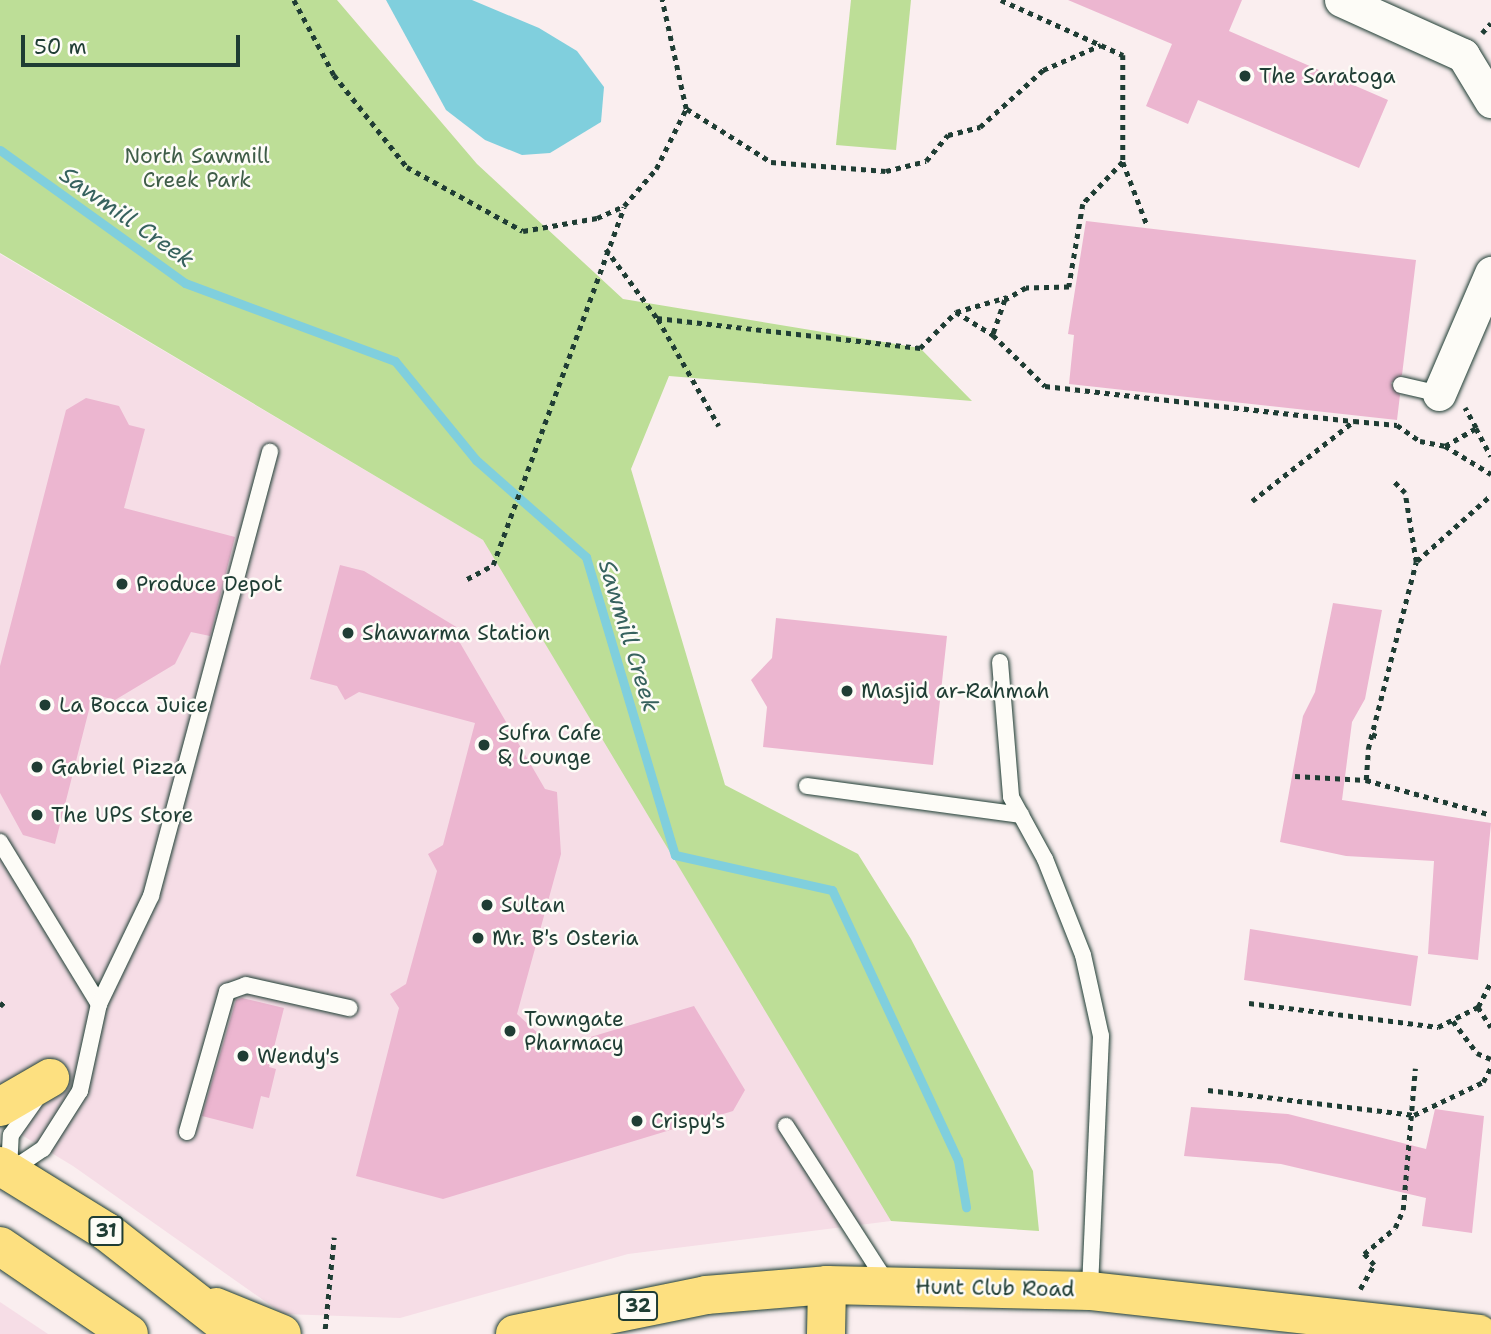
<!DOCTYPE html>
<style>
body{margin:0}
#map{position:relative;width:1491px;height:1334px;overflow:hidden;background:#faeeef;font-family:"Shantell Sans",sans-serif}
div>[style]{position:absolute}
.built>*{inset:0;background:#f6dde6}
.green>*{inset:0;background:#bdde97}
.water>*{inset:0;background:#80cfdd}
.stream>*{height:9px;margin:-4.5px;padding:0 4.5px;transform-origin:4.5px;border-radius:4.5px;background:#80cfdd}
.building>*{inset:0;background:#ecb6d0}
.path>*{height:4.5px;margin-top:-2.25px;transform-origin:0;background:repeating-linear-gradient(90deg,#1f3d34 0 5px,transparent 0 10px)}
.roads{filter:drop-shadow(0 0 2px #1f3d34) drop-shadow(0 0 2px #1f3d34)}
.lane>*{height:16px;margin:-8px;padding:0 8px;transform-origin:8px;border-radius:8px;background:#fdfcf7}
.street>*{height:33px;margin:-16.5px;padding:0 16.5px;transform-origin:16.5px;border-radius:16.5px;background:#fdfcf7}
.primary>*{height:38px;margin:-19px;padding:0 19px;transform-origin:19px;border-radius:19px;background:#fde080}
.dots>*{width:19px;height:19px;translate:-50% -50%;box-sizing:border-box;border:4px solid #fdfcf7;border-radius:50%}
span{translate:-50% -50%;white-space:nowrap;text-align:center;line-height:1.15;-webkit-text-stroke:5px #fdfcf7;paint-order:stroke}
.shield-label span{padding:2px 5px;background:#fdfcf7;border:2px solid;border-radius:5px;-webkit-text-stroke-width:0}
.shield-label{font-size:19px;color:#1f3d34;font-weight:700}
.poi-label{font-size:21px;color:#1f3d34}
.left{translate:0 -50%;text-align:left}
.park-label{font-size:21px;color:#3f5d48}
.street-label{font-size:21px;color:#1f3d34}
.water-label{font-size:23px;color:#37625e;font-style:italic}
.scale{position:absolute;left:21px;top:35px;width:219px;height:32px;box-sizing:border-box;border:4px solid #1f3d34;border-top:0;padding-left:9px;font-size:21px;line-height:24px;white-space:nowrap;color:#1f3d34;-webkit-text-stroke:5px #fdfcf7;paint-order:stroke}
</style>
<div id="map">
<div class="built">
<i style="clip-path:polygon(0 254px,483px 540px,820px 1070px,891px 1221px,628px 1254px,400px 1318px,283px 1314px,73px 1166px,0 1122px)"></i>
<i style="clip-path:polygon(0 1302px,48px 1334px,0 1334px)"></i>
</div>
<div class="green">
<i style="clip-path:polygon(0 0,337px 0,477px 164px,623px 299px,920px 348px,972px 401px,669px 376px,631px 469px,725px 785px,858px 854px,911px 939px,1033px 1171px,1039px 1231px,891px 1221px,483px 540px,0 253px)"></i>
<i style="clip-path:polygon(851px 0,911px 0,896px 150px,836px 145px)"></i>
</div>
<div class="water">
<i style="clip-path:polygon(386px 0,472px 0,539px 28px,577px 51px,604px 87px,601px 122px,550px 153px,522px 155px,485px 140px,446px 110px)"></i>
</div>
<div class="stream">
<i style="left:0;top:150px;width:228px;rotate:35.7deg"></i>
<i style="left:185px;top:283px;width:224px;rotate:20.4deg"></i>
<i style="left:395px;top:361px;width:128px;rotate:50.7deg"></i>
<i style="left:476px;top:460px;width:147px;rotate:41.4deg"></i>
<i style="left:586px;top:557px;width:311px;rotate:73.4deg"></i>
<i style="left:675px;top:855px;width:161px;rotate:12.6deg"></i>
<i style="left:832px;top:890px;width:298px;rotate:65deg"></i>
<i style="left:958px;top:1160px;width:48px;rotate:80.3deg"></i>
</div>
<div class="building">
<i style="clip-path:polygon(1068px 0,1242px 0,1229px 31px,1388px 100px,1359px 168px,1198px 100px,1188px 124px,1146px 106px,1172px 44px)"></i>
<i style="clip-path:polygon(1086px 221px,1416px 260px,1402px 375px,1391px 383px,1400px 395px,1397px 420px,1069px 384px,1074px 335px,1068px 334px)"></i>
<i style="clip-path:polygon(86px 398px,119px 406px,129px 425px,145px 429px,124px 508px,235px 537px,210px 636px,191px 632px,175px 664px,115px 700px,93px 694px,55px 844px,23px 835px,0 793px,0 666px,66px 410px)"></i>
<i style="clip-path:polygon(340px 565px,364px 571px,458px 628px,456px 636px,545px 789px,557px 792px,561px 854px,517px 1014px,554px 1048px,694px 1006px,745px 1090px,733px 1111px,443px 1199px,356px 1176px,399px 1008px,390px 994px,406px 984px,437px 871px,428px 854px,443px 845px,475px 723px,359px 692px,345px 700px,337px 686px,310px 679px)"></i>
<i style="clip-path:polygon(1333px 603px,1382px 610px,1365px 699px,1352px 722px,1342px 800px,1491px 823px,1478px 960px,1428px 954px,1434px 861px,1346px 856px,1280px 842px,1303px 716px,1315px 692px)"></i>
<i style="clip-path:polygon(776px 618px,947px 636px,933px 765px,763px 747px,767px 707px,751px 680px,772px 658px)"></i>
<i style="clip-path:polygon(1250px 929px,1418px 956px,1411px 1006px,1244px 980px)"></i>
<i style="clip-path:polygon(242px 998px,284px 1008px,269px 1067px,276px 1069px,269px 1098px,261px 1096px,253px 1129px,202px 1116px,236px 1000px)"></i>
<i style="clip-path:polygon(1191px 1107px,1288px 1114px,1426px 1149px,1435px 1109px,1484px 1116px,1472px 1233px,1422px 1226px,1426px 1198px,1281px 1164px,1184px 1156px)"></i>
</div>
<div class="path">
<i style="left:294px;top:0;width:85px;rotate:61.9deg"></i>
<i style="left:334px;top:75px;width:117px;rotate:51.6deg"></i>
<i style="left:407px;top:167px;width:132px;rotate:28.9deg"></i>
<i style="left:523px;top:231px;width:75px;rotate:-10deg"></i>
<i style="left:597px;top:218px;width:30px;rotate:-24deg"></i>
<i style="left:624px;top:206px;width:49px;rotate:-49.1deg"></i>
<i style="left:656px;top:169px;width:67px;rotate:-63.4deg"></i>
<i style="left:686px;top:109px;width:112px;rotate:-102.4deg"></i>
<i style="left:1001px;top:0;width:134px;rotate:24.3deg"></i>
<i style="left:1123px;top:55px;width:107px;rotate:90deg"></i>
<i style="left:1123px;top:162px;width:67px;rotate:69.1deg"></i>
<i style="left:1482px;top:33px;width:13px;rotate:-48deg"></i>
<i style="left:687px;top:109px;width:99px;rotate:32.2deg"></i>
<i style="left:771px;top:162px;width:115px;rotate:4.5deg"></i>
<i style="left:886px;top:171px;width:41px;rotate:-14deg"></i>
<i style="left:926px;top:161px;width:34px;rotate:-50deg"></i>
<i style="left:948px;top:135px;width:33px;rotate:-14deg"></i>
<i style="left:980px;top:127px;width:85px;rotate:-42.1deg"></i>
<i style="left:1043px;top:70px;width:63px;rotate:-23.3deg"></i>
<i style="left:1123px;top:162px;width:58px;rotate:133.6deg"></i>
<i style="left:1083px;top:204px;width:84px;rotate:99.6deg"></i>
<i style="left:1069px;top:287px;width:43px;rotate:178.7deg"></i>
<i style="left:1026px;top:288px;width:24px;rotate:150deg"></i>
<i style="left:1005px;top:300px;width:37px;rotate:109deg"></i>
<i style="left:993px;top:335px;width:73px;rotate:44.4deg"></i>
<i style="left:1045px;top:386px;width:311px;rotate:6.5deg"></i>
<i style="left:606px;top:249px;width:86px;rotate:53.5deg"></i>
<i style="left:657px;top:318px;width:265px;rotate:6.5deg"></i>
<i style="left:920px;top:348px;width:51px;rotate:-45deg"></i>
<i style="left:956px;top:312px;width:53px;rotate:-16.4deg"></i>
<i style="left:956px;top:312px;width:44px;rotate:31.9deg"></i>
<i style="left:658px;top:319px;width:123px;rotate:60.3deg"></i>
<i style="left:1476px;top:428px;width:32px;rotate:62deg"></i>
<i style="left:1445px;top:446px;width:54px;rotate:31.3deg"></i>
<i style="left:1252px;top:501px;width:130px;rotate:-38.1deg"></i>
<i style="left:1354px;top:421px;width:43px;rotate:5.3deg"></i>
<i style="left:1397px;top:425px;width:28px;rotate:35deg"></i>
<i style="left:1420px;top:441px;width:25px;rotate:11deg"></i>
<i style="left:1445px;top:446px;width:36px;rotate:-30deg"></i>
<i style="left:1476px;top:428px;width:23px;rotate:-119deg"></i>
<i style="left:1417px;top:561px;width:99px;rotate:-41.7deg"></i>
<i style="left:467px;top:579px;width:30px;rotate:-28deg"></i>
<i style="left:493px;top:565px;width:381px;rotate:-69.9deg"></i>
<i style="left:1372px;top:734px;width:8px;rotate:23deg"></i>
<i style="left:1295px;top:776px;width:71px;rotate:3.2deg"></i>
<i style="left:1366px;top:780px;width:130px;rotate:15.6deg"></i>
<i style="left:1366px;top:780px;width:31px;rotate:-86deg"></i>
<i style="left:1368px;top:749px;width:193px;rotate:-75.6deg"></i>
<i style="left:1416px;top:562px;width:70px;rotate:-99.1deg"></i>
<i style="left:1405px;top:493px;width:18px;rotate:-135deg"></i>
<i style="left:1249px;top:1003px;width:191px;rotate:7.2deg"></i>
<i style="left:1438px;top:1027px;width:45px;rotate:-26.6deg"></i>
<i style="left:1478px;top:1007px;width:28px;rotate:-63deg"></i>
<i style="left:0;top:1006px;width:7px;rotate:-45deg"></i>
<i style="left:1478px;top:1007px;width:24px;rotate:57deg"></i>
<i style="left:1453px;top:1021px;width:40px;rotate:53deg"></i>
<i style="left:1477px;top:1053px;width:15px;rotate:23deg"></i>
<i style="left:1208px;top:1090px;width:208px;rotate:6.9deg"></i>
<i style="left:1414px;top:1115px;width:76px;rotate:-25.6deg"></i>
<i style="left:1483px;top:1082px;width:17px;rotate:-62deg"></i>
<i style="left:1360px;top:1289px;width:28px;rotate:-60deg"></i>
<i style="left:1374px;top:1265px;width:15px;rotate:-132deg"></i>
<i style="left:1364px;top:1254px;width:40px;rotate:-40deg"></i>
<i style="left:1395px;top:1228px;width:20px;rotate:-66deg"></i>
<i style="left:1403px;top:1210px;width:142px;rotate:-85.1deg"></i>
<i style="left:325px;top:1329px;width:92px;rotate:-84.4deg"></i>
</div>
<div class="roads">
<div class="lane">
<i style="left:1401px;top:385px;width:39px;rotate:13deg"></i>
<i style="left:1000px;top:662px;width:135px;rotate:85.3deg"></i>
<i style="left:1011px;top:797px;width:71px;rotate:61.3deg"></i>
<i style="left:1045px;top:859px;width:103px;rotate:68.4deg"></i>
<i style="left:1083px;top:955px;width:83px;rotate:77.5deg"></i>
<i style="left:1101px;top:1036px;width:255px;rotate:92.5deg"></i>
<i style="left:807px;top:786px;width:216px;rotate:7.7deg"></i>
<i style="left:0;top:842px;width:190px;rotate:58.6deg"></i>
<i style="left:786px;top:1126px;width:188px;rotate:57.2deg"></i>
<i style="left:187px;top:1132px;width:146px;rotate:-74.1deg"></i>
<i style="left:227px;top:992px;width:20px;rotate:-20deg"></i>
<i style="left:246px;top:985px;width:106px;rotate:12.6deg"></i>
<i style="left:9px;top:1169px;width:34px;rotate:-87deg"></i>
<i style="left:11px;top:1135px;width:45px;rotate:-54.9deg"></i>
<i style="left:10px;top:1171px;width:40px;rotate:-34deg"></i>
<i style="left:43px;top:1149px;width:69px;rotate:-57.5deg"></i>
<i style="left:80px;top:1091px;width:89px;rotate:-77.7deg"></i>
<i style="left:99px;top:1004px;width:120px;rotate:-64.3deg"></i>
<i style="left:151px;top:896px;width:460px;rotate:-75deg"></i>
</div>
<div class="street">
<i style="left:1341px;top:0;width:134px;rotate:24.3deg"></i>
<i style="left:1463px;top:55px;width:54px;rotate:58.7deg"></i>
<i style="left:1439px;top:394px;width:132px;rotate:-66.7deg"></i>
</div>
<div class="primary">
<i style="left:0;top:1107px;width:58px;rotate:-30.1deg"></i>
<i style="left:0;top:1166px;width:126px;rotate:31.7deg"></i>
<i style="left:107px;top:1232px;width:165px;rotate:38.1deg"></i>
<i style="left:0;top:1246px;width:156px;rotate:34.3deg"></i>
<i style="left:216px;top:1307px;width:71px;rotate:22.2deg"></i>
<i style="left:515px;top:1334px;width:195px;rotate:-11.5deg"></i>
<i style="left:706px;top:1295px;width:121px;rotate:-4.7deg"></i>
<i style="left:827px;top:1285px;width:263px;rotate:1.3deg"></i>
<i style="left:1090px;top:1291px;width:391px;rotate:6.3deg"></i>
<i style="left:826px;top:1334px;width:49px;rotate:-88.8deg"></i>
</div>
</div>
<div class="dots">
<i style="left:1245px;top:76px;background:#1f3d34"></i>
<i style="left:122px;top:584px;background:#1f3d34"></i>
<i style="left:348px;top:633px;background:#1f3d34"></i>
<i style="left:847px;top:691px;background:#1f3d34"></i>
<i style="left:45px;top:705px;background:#1f3d34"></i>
<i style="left:484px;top:745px;background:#1f3d34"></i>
<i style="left:37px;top:767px;background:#1f3d34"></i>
<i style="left:37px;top:815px;background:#1f3d34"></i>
<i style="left:487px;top:905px;background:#1f3d34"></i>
<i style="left:478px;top:938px;background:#1f3d34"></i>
<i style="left:510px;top:1031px;background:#1f3d34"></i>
<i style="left:243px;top:1056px;background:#1f3d34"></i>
<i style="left:637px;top:1121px;background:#1f3d34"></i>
</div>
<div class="shield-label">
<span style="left:106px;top:1231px">31</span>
<span style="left:638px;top:1306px">32</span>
</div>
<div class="poi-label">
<span class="left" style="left:1259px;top:76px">The Saratoga</span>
<span class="left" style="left:136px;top:584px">Produce Depot</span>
<span class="left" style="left:362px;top:633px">Shawarma Station</span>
<span class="left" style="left:861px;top:691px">Masjid ar-Rahmah</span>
<span class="left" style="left:59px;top:705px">La Bocca Juice</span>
<span class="left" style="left:498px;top:745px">Sufra Cafe<br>&amp; Lounge</span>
<span class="left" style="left:51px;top:767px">Gabriel Pizza</span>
<span class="left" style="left:51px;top:815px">The UPS Store</span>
<span class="left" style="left:501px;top:905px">Sultan</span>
<span class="left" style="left:492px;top:938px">Mr. B's Osteria</span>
<span class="left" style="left:524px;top:1031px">Towngate<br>Pharmacy</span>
<span class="left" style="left:257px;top:1056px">Wendy's</span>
<span class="left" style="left:651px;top:1121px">Crispy's</span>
</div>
<div class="park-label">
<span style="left:197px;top:168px">North Sawmill<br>Creek Park</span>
</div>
<div class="street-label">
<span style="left:995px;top:1288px;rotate:1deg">Hunt Club Road</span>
</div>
<div class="water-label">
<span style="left:127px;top:217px;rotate:35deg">Sawmill Creek</span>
<span style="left:629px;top:636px;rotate:73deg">Sawmill Creek</span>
</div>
<div class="scale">50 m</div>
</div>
